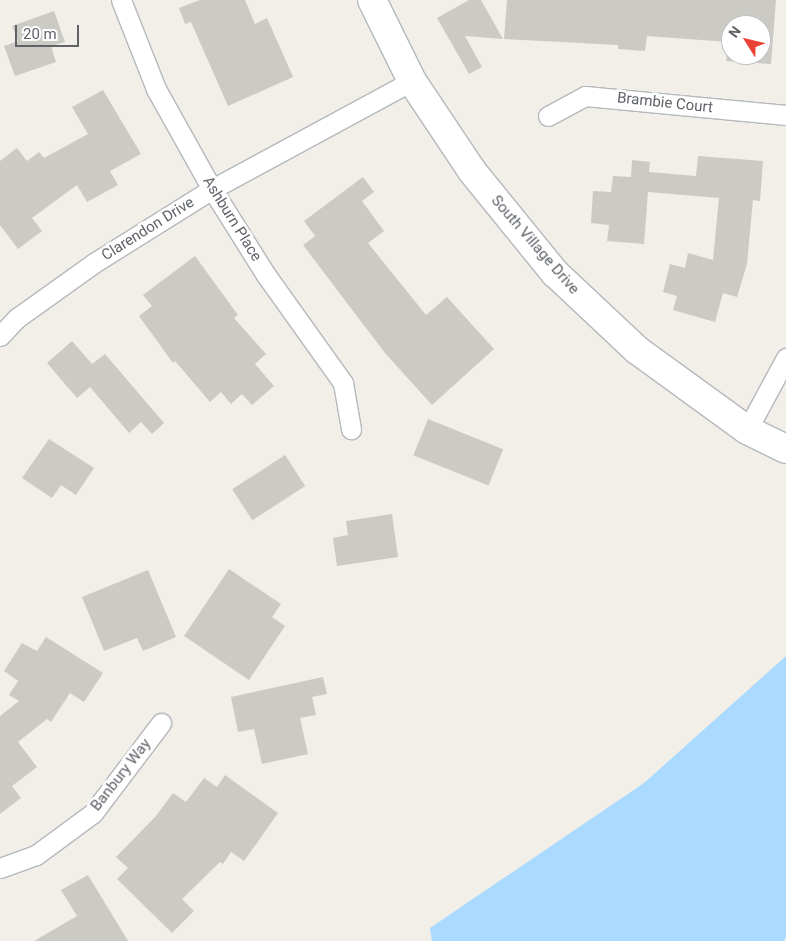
<!DOCTYPE html>
<html>
<head>
<meta charset="utf-8">
<style>
	body { margin:0 }
	#map { position:relative; width:786px; height:941px; overflow:hidden; background:#f1efe8; font-family:Roboto,sans-serif }
	div>[style] { position:absolute }
	.water>* { inset:0; background:#aadaff }
	.building>* { inset:0; background:#cccac5; transform-origin:0 0 }
	.roads { filter:drop-shadow(1px 0 #b5b8bc) drop-shadow(-1px 0 #b5b8bc) drop-shadow(0 1px #b5b8bc) drop-shadow(0 -1px #b5b8bc) }
	.street>* { height:19px; margin:-9.5px; padding:0 9.5px; transform-origin:9.5px; border-radius:9.5px; background:#fff }
	.secondary>* { height:28px; margin:-14px; padding:0 14px; transform-origin:14px; border-radius:14px; background:#fff }
	span { translate:-50% -50%; white-space:nowrap; text-align:center; line-height:1.15; -webkit-text-stroke:5px #fff; paint-order:stroke }
	.street-label { font-size:15px; color:#5f6368 }
	.north { position:absolute; left:721px; top:15px; width:50px; height:50px; box-sizing:border-box; background:#fff; border:1px solid #bfc1c3; border-radius:50%; rotate:306deg; font-size:14px; font-weight:700; line-height:20px; text-align:center; color:#5f6368 }
	.north::after { content:''; display:block; margin:auto; width:18px; height:22px; background:#ea4335; clip-path:polygon(50% 0,100% 100%,50% 72%,0 100%) }
	.scale { position:absolute; left:15px; top:25px; width:64px; height:22px; box-sizing:border-box; border:2px solid #5f6368; border-top:0; padding-left:6px; font-size:15px; line-height:18px; white-space:nowrap; color:#5f6368; -webkit-text-stroke:4px #fff; paint-order:stroke }
</style>
</head>
<body>
<div id="map">
	<div class="water">
		<div style="clip-path:polygon(786px 656px,786px 938px,783px 941px,432px 941px,430px 928px,644px 783px)"></div>
	</div>
	<div class="building">
		<div style="clip-path:polygon(200px 0,245px 0,255px 24px,267px 18px,293px 77px,228px 106px,191px 22px,185px 24px,179px 8px)"></div>
		<div style="clip-path:polygon(469px 0,481px 0,503px 39px,465px 36px,482px 67px,469px 74px,437px 18px)"></div>
		<div style="clip-path:polygon(evenodd,507px 0,776px 0,771px 64px,726px 61px,728px 42px,647px 36px,645px 51px,618px 49px,618px 45px,504px 39px,507px 0,731px 25px,761px 25px,761px 55px,731px 55px,731px 25px)"></div>
		<div style="clip-path:polygon(54px 11px,65px 42px,51px 46px,56px 62px,15px 76px,4px 46px,18px 41px,12px 26px)"></div>
		<div style="clip-path:polygon(103px 90px,141px 154px,110px 171px,118px 185px,87px 202px,77px 185px,32px 218px,42px 231px,18px 249px,0 225px,0 161px,17px 148px,27px 161px,39px 152px,44px 158px,88px 134px,72px 107px)"></div>
		<div style="clip-path:polygon(698px 156px,763px 161px,760px 201px,753px 200px,747px 264px,737px 297px,723px 293px,715px 322px,673px 310px,677px 296px,663px 292px,670px 264px,685px 268px,688px 253px,713px 260px,719px 198px,648px 192px,644px 244px,607px 241px,609px 225px,591px 223px,593px 191px,611px 192px,613px 176px,631px 177px,632px 160px,650px 162px,649px 172px,696px 176px)"></div>
		<div style="clip-path:polygon(363px 177px,374px 192px,362px 201px,384px 231px,368px 243px,426px 315px,447px 297px,494px 349px,432px 405px,385px 353px,303px 245px,315px 236px,304px 221px)"></div>
		<div style="clip-path:polygon(195px 256px,238px 315px,234px 318px,266px 354px,255px 364px,274px 386px,252px 405px,242px 394px,231px 404px,221px 392px,210px 402px,175px 361px,173px 363px,139px 316px,152px 306px,143px 295px)"></div>
		<div style="clip-path:polygon(72px 341px,92px 364px,105px 354px,164px 423px,152px 434px,141px 422px,129px 433px,90px 387px,77px 398px,47px 363px)"></div>
		<div style="left:428px;top:419px;width:81px;height:39px;rotate:22deg"></div>
		<div style="clip-path:polygon(49px 439px,94px 468px,76px 495px,61px 485px,52px 498px,22px 478px)"></div>
		<div style="left:285px;top:455px;width:37px;height:63px;rotate:57deg"></div>
		<div style="clip-path:polygon(392px 514px,398px 557px,337px 566px,333px 538px,348px 535px,346px 521px)"></div>
		<div style="clip-path:polygon(229px 569px,281px 604px,272px 617px,285px 626px,249px 680px,184px 636px)"></div>
		<div style="clip-path:polygon(148px 570px,176px 637px,143px 651px,137px 638px,104px 651px,82px 597px)"></div>
		<div style="clip-path:polygon(46px 637px,103px 673px,84px 702px,70px 693px,51px 722px,47px 719px,18px 742px,37px 767px,12px 786px,21px 798px,0 814px,0 716px,19px 701px,9px 695px,18px 681px,4px 671px,22px 643px,37px 651px)"></div>
		<div style="clip-path:polygon(323px 677px,327px 694px,312px 697px,316px 715px,300px 718px,308px 754px,262px 764px,254px 729px,238px 732px,231px 697px)"></div>
		<div style="clip-path:polygon(225px 775px,278px 813px,244px 861px,231px 852px,223px 864px,220px 862px,182px 899px,194px 911px,172px 933px,117px 879px,128px 868px,116px 857px,156px 816px,173px 793px,186px 802px,204px 778px,217px 787px)"></div>
		<div style="clip-path:polygon(88px 875px,128px 941px,34px 941px,77px 916px,61px 890px)"></div>
	</div>
	<div class="roads">
		<div class="street">
			<div style="left:121px;top:0;width:96px;rotate:68.5deg"></div>
			<div style="left:156px;top:89px;width:115px;rotate:60.8deg"></div>
			<div style="left:212px;top:189px;width:102px;rotate:57.9deg"></div>
			<div style="left:266px;top:275px;width:133px;rotate:54.5deg"></div>
			<div style="left:343px;top:383px;width:47px;rotate:80.1deg"></div>
			<div style="left:548px;top:116px;width:42px;rotate:-28.4deg"></div>
			<div style="left:585px;top:96px;width:202px;rotate:5.4deg"></div>
			<div style="left:0;top:336px;width:25px;rotate:-47deg"></div>
			<div style="left:17px;top:318px;width:95px;rotate:-35.5deg"></div>
			<div style="left:94px;top:263px;width:139px;rotate:-32.1deg"></div>
			<div style="left:212px;top:189px;width:227px;rotate:-28.4deg"></div>
			<div style="left:747px;top:430px;width:82px;rotate:-61.6deg"></div>
			<div style="left:0;top:868px;width:38px;rotate:-20deg"></div>
			<div style="left:36px;top:855px;width:71px;rotate:-36.4deg"></div>
			<div style="left:93px;top:813px;width:113px;rotate:-52.9deg"></div>
		</div>
		<div class="secondary">
			<div style="left:372px;top:0;width:90px;rotate:63.7deg"></div>
			<div style="left:412px;top:81px;width:108px;rotate:56.3deg"></div>
			<div style="left:472px;top:171px;width:132px;rotate:50.9deg"></div>
			<div style="left:555px;top:273px;width:112px;rotate:43.2deg"></div>
			<div style="left:637px;top:350px;width:136px;rotate:36deg"></div>
			<div style="left:747px;top:430px;width:43px;rotate:26deg"></div>
		</div>
	</div>
	<div class="street-label">
		<span style="left:665px;top:103px;rotate:6deg">Brambie Court</span>
		<span style="left:232px;top:219px;rotate:58deg">Ashburn Place</span>
		<span style="left:148px;top:229px;rotate:-32deg">Clarendon Drive</span>
		<span style="left:535px;top:245px;rotate:49deg">South Village Drive</span>
		<span style="left:121px;top:775px;rotate:-52deg">Banbury Way</span>
	</div>
	<div class="north">N</div>
	<div class="scale">20 m</div>
</div>
</body>
</html>
